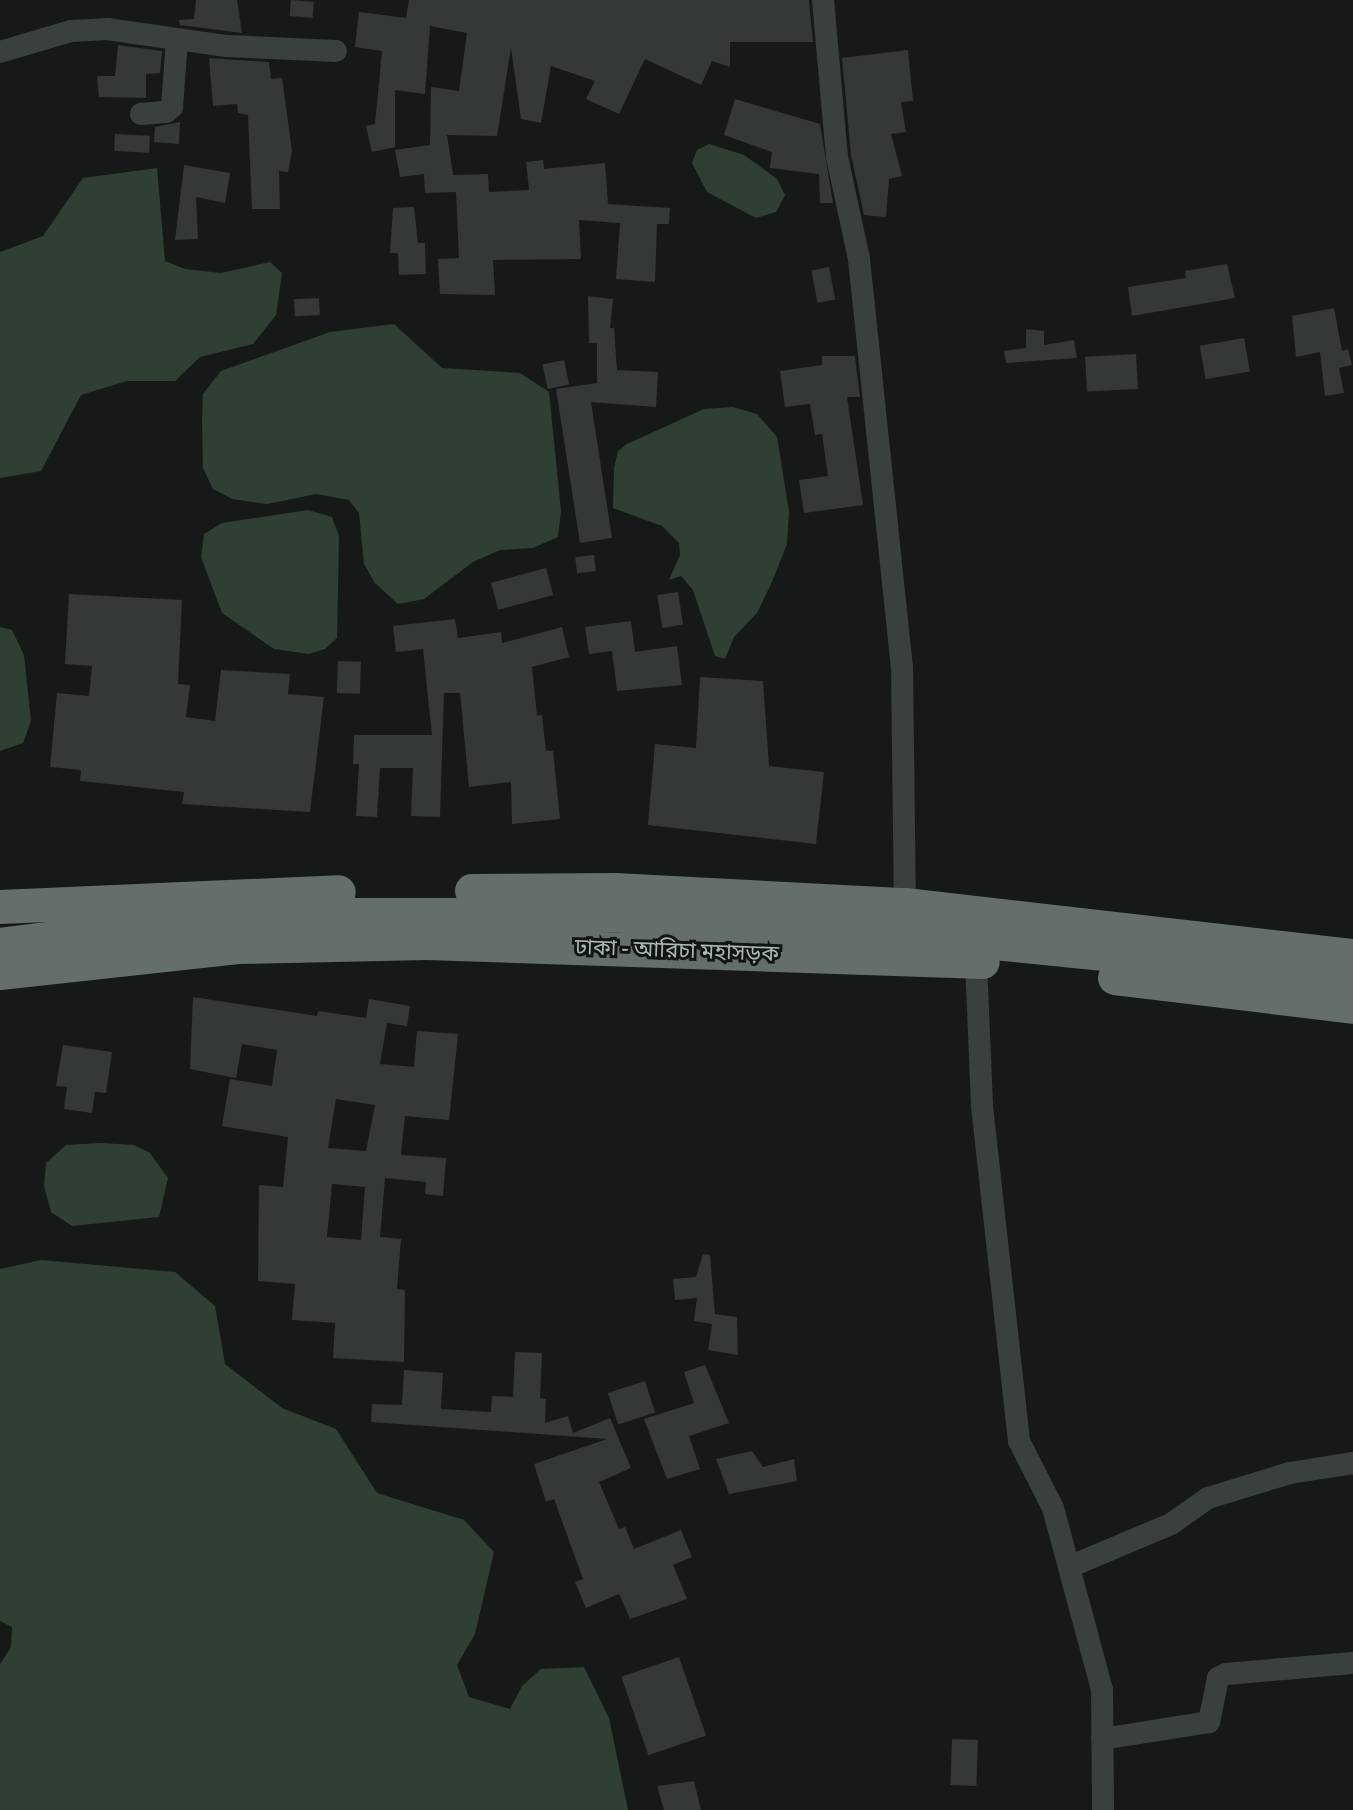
<!DOCTYPE html>
<html>
<head>
<meta charset="utf-8">
<style>
	body { margin:0 }
	#map { position:relative; width:1353px; height:1810px; overflow:hidden; background:#171919; font-family:Signika,"Noto Sans Bengali",sans-serif }
	div>[style] { position:absolute }
	.water>* { inset:0; background:#2f3f33 }
	.building>* { inset:0; background:#343837; transform-origin:0 0 }
	.minor>* { height:22px; margin:-11px; padding:0 11px; transform-origin:11px; border-radius:11px; background:#3a403e }
	.highway>* { height:34px; margin:-17px; padding:0 17px; transform-origin:17px; border-radius:17px; background:#646f6a }
	span { translate:-50% -50%; white-space:nowrap; text-align:center; line-height:1.15; -webkit-text-stroke:6px #121414; paint-order:stroke }
	.street-label { font-size:22px; color:#aab9b1 }
</style>
</head>
<body>
<div id="map">
	<div class="water">
		<div style="clip-path:polygon(709px 144px,744px 155px,777px 179px,785px 195px,776px 212px,756px 218px,707px 192px,692px 163px,697px 150px)"></div>
		<div style="clip-path:polygon(157px 168px,165px 261px,185px 269px,221px 273px,270px 262px,282px 273px,276px 315px,253px 344px,200px 357px,175px 381px,127px 381px,81px 395px,41px 471px,0 478px,0 252px,43px 236px,83px 178px)"></div>
		<div style="clip-path:polygon(394px 324px,442px 368px,520px 373px,549px 392px,561px 511px,558px 537px,533px 548px,500px 550px,473px 562px,424px 599px,398px 604px,375px 583px,364px 564px,359px 513px,349px 500px,316px 494px,267px 504px,232px 499px,213px 489px,203px 468px,202px 419px,203px 394px,221px 371px,330px 332px)"></div>
		<div style="clip-path:polygon(733px 407px,757px 414px,777px 437px,789px 511px,787px 544px,772px 582px,757px 613px,734px 637px,725px 659px,715px 656px,693px 590px,681px 576px,669px 580px,680px 555px,679px 543px,662px 526px,613px 508px,614px 468px,618px 451px,627px 444px,704px 409px)"></div>
		<div style="clip-path:polygon(308px 510px,332px 517px,339px 536px,337px 638px,325px 649px,309px 654px,274px 649px,222px 613px,201px 557px,204px 534px,222px 523px)"></div>
		<div style="clip-path:polygon(0 627px,12px 630px,24px 655px,31px 721px,23px 743px,0 751px)"></div>
		<div style="clip-path:polygon(101px 1143px,134px 1145px,150px 1153px,168px 1178px,159px 1217px,72px 1226px,51px 1212px,44px 1186px,46px 1163px,66px 1145px)"></div>
		<div style="clip-path:polygon(41px 1260px,175px 1272px,215px 1306px,225px 1364px,282px 1408px,336px 1429px,377px 1493px,464px 1520px,494px 1552px,475px 1634px,457px 1665px,469px 1697px,510px 1709px,522px 1686px,541px 1669px,584px 1667px,609px 1718px,628px 1810px,0 1810px,0 1664px,11px 1647px,12px 1627px,0 1621px,0 1269px)"></div>
	</div>
	<div class="building">
		<div style="clip-path:polygon(196px 0,237px 0,242px 33px,180px 25px,179px 20px,194px 19px)"></div>
		<div style="left:291px;top:0;width:23px;height:16px;rotate:5deg"></div>
		<div style="clip-path:polygon(409px 0,809px 0,813px 42px,730px 42px,730px 67px,712px 61px,701px 85px,645px 59px,619px 114px,586px 99px,595px 81px,551px 66px,541px 123px,521px 119px,511px 48px,497px 136px,447px 135px,453px 175px,488px 174px,489px 192px,529px 190px,526px 162px,543px 160px,544px 169px,605px 163px,608px 204px,670px 208px,669px 224px,657px 224px,655px 282px,616px 279px,620px 223px,579px 220px,581px 259px,493px 260px,495px 295px,440px 294px,438px 259px,459px 258px,456px 192px,425px 193px,424px 174px,400px 177px,395px 150px,430px 145px,431px 87px,459px 91px,467px 33px,430px 26px,425px 94px,395px 90px,395px 147px,372px 152px,366px 126px,375px 124px,382px 51px,355px 47px,359px 12px,406px 18px)"></div>
		<div style="clip-path:polygon(118px 45px,162px 51px,160px 73px,146px 74px,146px 98px,99px 97px,97px 76px,115px 76px)"></div>
		<div style="clip-path:polygon(908px 50px,913px 101px,901px 102px,906px 132px,891px 134px,902px 176px,889px 179px,886px 217px,864px 215px,851px 155px,842px 58px)"></div>
		<div style="clip-path:polygon(209px 58px,269px 62px,271px 79px,282px 78px,292px 151px,288px 172px,279px 171px,280px 209px,252px 209px,248px 115px,238px 113px,237px 104px,213px 106px)"></div>
		<div style="clip-path:polygon(735px 99px,820px 124px,833px 203px,820px 203px,819px 174px,770px 168px,772px 152px,724px 135px)"></div>
		<div style="clip-path:polygon(180px 122px,179px 144px,154px 142px,155px 127px)"></div>
		<div style="left:115px;top:134px;width:35px;height:17px;rotate:3deg"></div>
		<div style="clip-path:polygon(184px 165px,230px 173px,225px 203px,196px 197px,198px 239px,175px 240px)"></div>
		<div style="clip-path:polygon(414px 207px,418px 243px,425px 243px,426px 274px,399px 275px,398px 253px,390px 253px,393px 208px)"></div>
		<div style="clip-path:polygon(1227px 264px,1235px 298px,1132px 316px,1128px 287px,1186px 278px,1185px 271px)"></div>
		<div style="left:829px;top:267px;width:33px;height:18px;rotate:79deg"></div>
		<div style="clip-path:polygon(588px 296px,613px 299px,610px 328px,614px 328px,617px 370px,658px 372px,656px 407px,591px 402px,612px 538px,580px 543px,556px 389px,597px 383px,597px 343px,589px 343px)"></div>
		<div style="left:319px;top:298px;width:17px;height:25px;rotate:87deg"></div>
		<div style="clip-path:polygon(1334px 308px,1342px 351px,1348px 349px,1352px 365px,1339px 368px,1344px 393px,1325px 396px,1320px 352px,1296px 357px,1292px 316px)"></div>
		<div style="clip-path:polygon(1026px 329px,1044px 331px,1044px 345px,1074px 340px,1077px 358px,1006px 363px,1004px 351px,1026px 348px)"></div>
		<div style="left:1244px;top:338px;width:34px;height:45px;rotate:80deg"></div>
		<div style="left:1136px;top:354px;width:35px;height:51px;rotate:87deg"></div>
		<div style="clip-path:polygon(822px 356px,855px 356px,860px 397px,847px 397px,863px 505px,804px 513px,799px 480px,828px 476px,822px 434px,815px 435px,810px 404px,785px 407px,780px 371px,822px 365px)"></div>
		<div style="left:564px;top:360px;width:25px;height:22px;rotate:78deg"></div>
		<div style="left:594px;top:555px;width:16px;height:19px;rotate:83deg"></div>
		<div style="left:546px;top:568px;width:28px;height:57px;rotate:75deg"></div>
		<div style="left:678px;top:592px;width:33px;height:21px;rotate:81deg"></div>
		<div style="clip-path:polygon(69px 594px,182px 600px,178px 684px,190px 685px,186px 717px,215px 721px,221px 670px,290px 674px,288px 694px,324px 697px,310px 812px,182px 804px,184px 792px,80px 781px,81px 770px,50px 767px,57px 693px,89px 696px,92px 666px,65px 664px)"></div>
		<div style="clip-path:polygon(455px 619px,458px 638px,501px 632px,502px 643px,562px 627px,569px 657px,532px 667px,537px 716px,542px 715px,546px 751px,553px 751px,560px 819px,512px 824px,511px 782px,469px 787px,460px 693px,444px 693px,440px 817px,411px 816px,413px 768px,380px 768px,377px 817px,356px 816px,359px 764px,353px 764px,354px 735px,432px 735px,423px 649px,396px 652px,393px 626px)"></div>
		<div style="clip-path:polygon(631px 621px,635px 652px,677px 646px,682px 685px,617px 691px,612px 651px,589px 654px,585px 627px)"></div>
		<div style="left:338px;top:661px;width:23px;height:32px;rotate:2deg"></div>
		<div style="clip-path:polygon(700px 677px,763px 681px,769px 766px,824px 772px,816px 844px,648px 825px,655px 744px,696px 748px)"></div>
		<div style="clip-path:polygon(evenodd,193px 997px,317px 1016px,318px 1011px,366px 1018px,369px 999px,410px 1006px,407px 1026px,387px 1023px,380px 1064px,414px 1067px,417px 1031px,458px 1034px,449px 1120px,405px 1116px,401px 1155px,446px 1158px,443px 1196px,425px 1194px,426px 1182px,385px 1178px,380px 1237px,401px 1239px,397px 1289px,405px 1290px,404px 1362px,333px 1358px,335px 1323px,292px 1320px,295px 1284px,258px 1281px,259px 1185px,283px 1187px,288px 1137px,222px 1126px,230px 1079px,272px 1086px,277px 1050px,242px 1044px,236px 1078px,190px 1069px,193px 997px,336px 1099px,375px 1105px,366px 1151px,328px 1148px,336px 1099px,193px 997px,332px 1184px,365px 1187px,361px 1240px,327px 1237px,332px 1184px)"></div>
		<div style="clip-path:polygon(63px 1045px,112px 1052px,106px 1093px,95px 1092px,92px 1113px,64px 1109px,67px 1087px,56px 1086px)"></div>
		<div style="clip-path:polygon(703px 1254px,710px 1255px,715px 1314px,737px 1317px,738px 1355px,708px 1350px,712px 1324px,694px 1321px,697px 1298px,675px 1300px,673px 1279px,696px 1277px)"></div>
		<div style="clip-path:polygon(515px 1352px,542px 1353px,540px 1398px,546px 1399px,545px 1423px,568px 1416px,573px 1433px,610px 1418px,631px 1468px,599px 1482px,619px 1529px,625px 1527px,634px 1549px,681px 1530px,692px 1557px,673px 1565px,687px 1599px,630px 1619px,619px 1594px,586px 1608px,575px 1582px,583px 1579px,554px 1499px,546px 1502px,534px 1464px,607px 1439px,371px 1422px,372px 1404px,402px 1405px,404px 1370px,443px 1373px,441px 1409px,491px 1412px,492px 1396px,513px 1397px)"></div>
		<div style="clip-path:polygon(705px 1365px,729px 1423px,689px 1436px,700px 1469px,667px 1479px,644px 1419px,694px 1403px,684px 1372px)"></div>
		<div style="left:645px;top:1381px;width:33px;height:39px;rotate:72deg"></div>
		<div style="clip-path:polygon(752px 1451px,763px 1467px,794px 1459px,797px 1481px,729px 1494px,716px 1459px)"></div>
		<div style="left:679px;top:1657px;width:83px;height:61px;rotate:71deg"></div>
		<div style="left:952px;top:1739px;width:26px;height:46px;rotate:2deg"></div>
		<div style="clip-path:polygon(694px 1781px,701px 1810px,664px 1810px,657px 1786px)"></div>
	</div>
	<div class="minor">
		<div style="left:823px;top:0;width:158px;rotate:84.9deg"></div>
		<div style="left:837px;top:157px;width:104px;rotate:77.8deg"></div>
		<div style="left:859px;top:259px;width:409px;rotate:84deg"></div>
		<div style="left:902px;top:666px;width:239px;rotate:89.3deg"></div>
		<div style="left:0;top:52px;width:74px;rotate:-16.5deg"></div>
		<div style="left:71px;top:31px;width:36px;rotate:-3deg"></div>
		<div style="left:107px;top:29px;width:121px;rotate:8.1deg"></div>
		<div style="left:227px;top:46px;width:109px;rotate:2.6deg"></div>
		<div style="left:141px;top:114px;width:25px;rotate:-5deg"></div>
		<div style="left:166px;top:112px;width:8px;rotate:-40deg"></div>
		<div style="left:172px;top:107px;width:68px;rotate:-85.8deg"></div>
		<div style="left:976px;top:962px;width:144px;rotate:87.6deg"></div>
		<div style="left:982px;top:1106px;width:337px;rotate:83.7deg"></div>
		<div style="left:1019px;top:1441px;width:75px;rotate:63.1deg"></div>
		<div style="left:1053px;top:1508px;width:188px;rotate:74.9deg"></div>
		<div style="left:1102px;top:1689px;width:121px;rotate:89.5deg"></div>
		<div style="left:1069px;top:1567px;width:111px;rotate:-22.9deg"></div>
		<div style="left:1171px;top:1524px;width:45px;rotate:-35.1deg"></div>
		<div style="left:1208px;top:1498px;width:86px;rotate:-17deg"></div>
		<div style="left:1290px;top:1473px;width:64px;rotate:-9deg"></div>
		<div style="left:1102px;top:1739px;width:108px;rotate:-9deg"></div>
		<div style="left:1209px;top:1722px;width:45px;rotate:-78.4deg"></div>
		<div style="left:1218px;top:1678px;width:9px;rotate:-27deg"></div>
		<div style="left:1226px;top:1674px;width:127px;rotate:-5deg"></div>
	</div>
	<div class="highway">
		<div style="left:472px;top:891px;width:143px;rotate:-0.4deg"></div>
		<div style="left:615px;top:890px;width:290px;rotate:3deg"></div>
		<div style="left:905px;top:905px;width:451px;rotate:6.5deg"></div>
		<div style="left:0;top:907px;width:339px;rotate:-2.5deg"></div>
		<div style="left:0;top:945px;width:174px;rotate:-7.2deg"></div>
		<div style="left:173px;top:923px;width:140px;rotate:-3.3deg"></div>
		<div style="left:313px;top:915px;width:294px"></div>
		<div style="left:607px;top:915px;width:260px;rotate:3.3deg"></div>
		<div style="left:867px;top:930px;width:488px;rotate:5.8deg"></div>
		<div style="left:0;top:973px;width:239px;rotate:-6.2deg"></div>
		<div style="left:238px;top:947px;width:189px;rotate:-1.2deg"></div>
		<div style="left:427px;top:943px;width:556px;rotate:1.96deg"></div>
		<div style="left:1115px;top:978px;width:240px;rotate:6.9deg"></div>
	</div>
	<div class="street-label">
		<span style="left:677px;top:950px;rotate:2deg">ঢাকা - আরিচা মহাসড়ক</span>
	</div>
</div>
</body>
</html>
